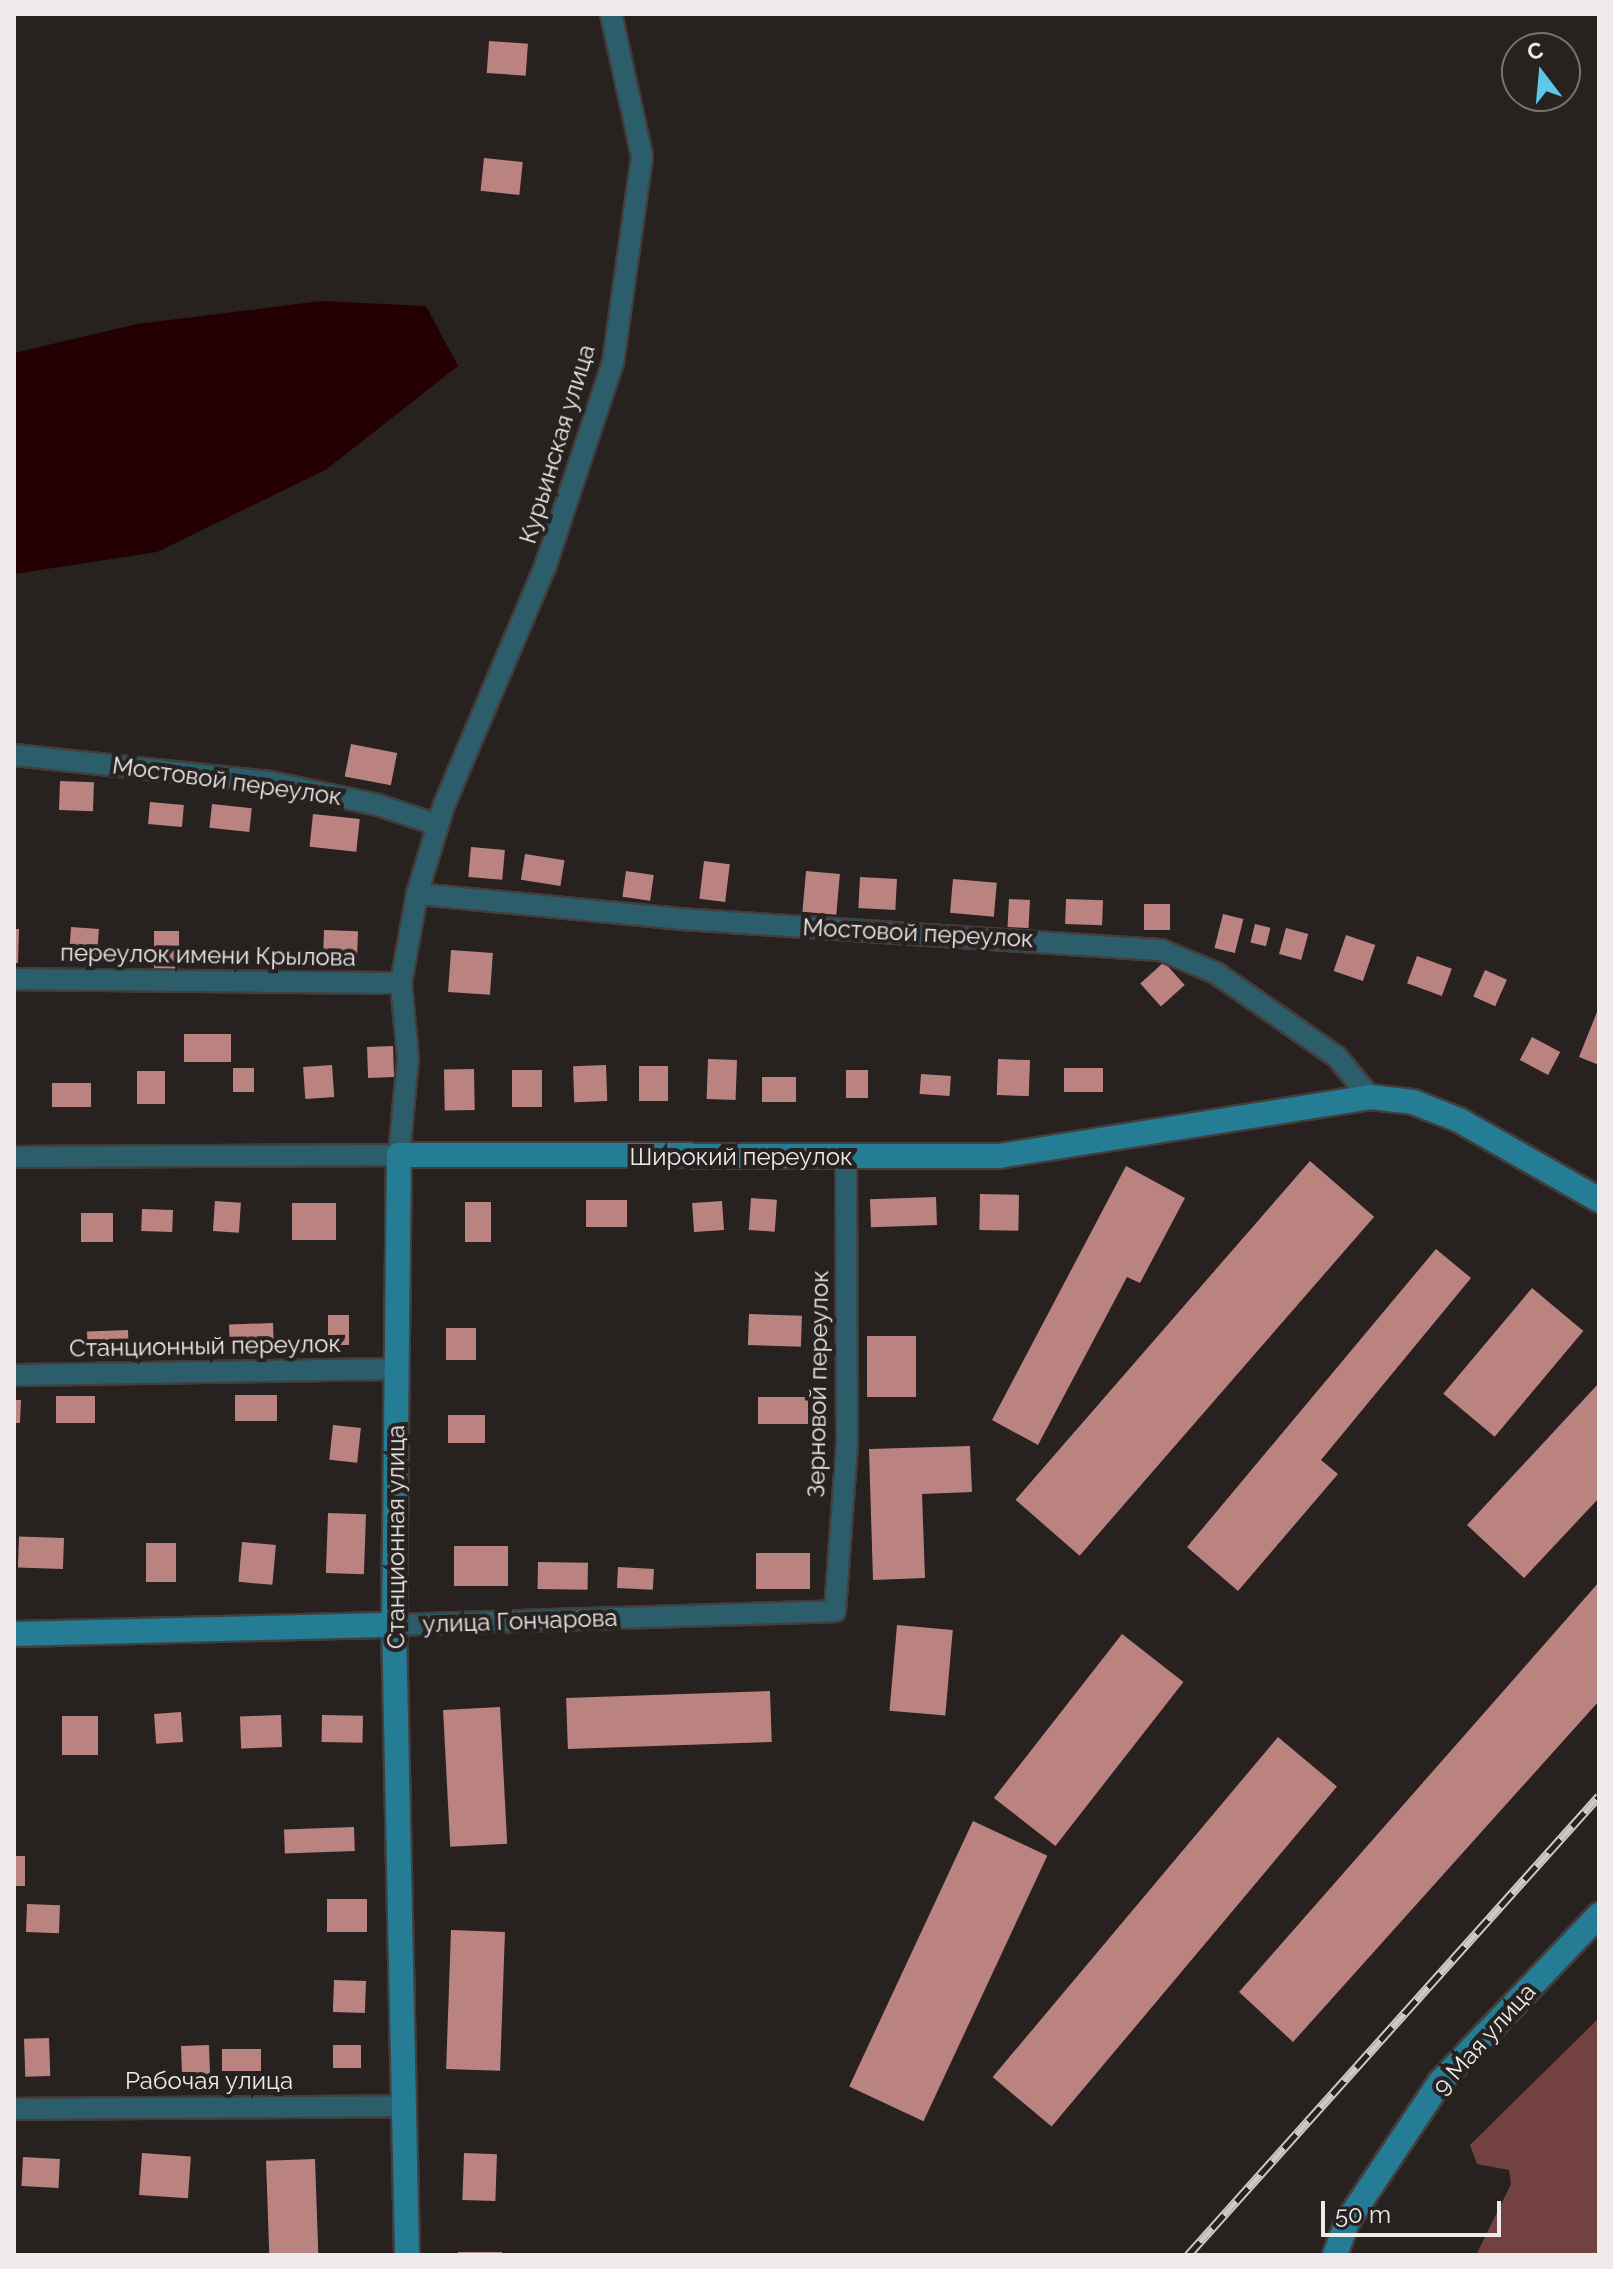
<!DOCTYPE html>
<html>
<head>
<meta charset="utf-8">
<style>
	body { margin:0 }
	#map { position:relative; width:1613px; height:2269px; overflow:hidden; background:#272120; font-family:Raleway,sans-serif }
	div>[style] { position:absolute }
	.forest>* { inset:0; background:#734240 }
	.water>* { inset:0; background:#240002 }
	.building>* { inset:0; background:#bb8380; transform-origin:0 0 }
	.roads { filter:drop-shadow(2px 0 #433d3c) drop-shadow(-2px 0 #433d3c) drop-shadow(0 2px #433d3c) drop-shadow(0 -2px #433d3c) }
	.street>* { height:20px; margin:-10px; padding:0 10px; transform-origin:10px; border-radius:10px; background:#2b5d6b }
	.secondary>* { height:24px; margin:-12px; padding:0 12px; transform-origin:12px; border-radius:12px; background:#247d94 }
	.rail>* { height:9px; margin-top:-4.5px; transform-origin:0; background:repeating-linear-gradient(90deg,#272120 0 18px,#cec9c9 0 36px); box-sizing:border-box; border-block:2px solid #cec9c9 }
	span { translate:-50% -50%; white-space:nowrap; text-align:center; line-height:1.15; -webkit-text-stroke:8px #272120; paint-order:stroke }
	.street-label { font-size:24px; color:#efebeb }
	.frame { position:absolute; inset:0; border:16px solid #efebeb; pointer-events:none }
	.north { position:absolute; left:1501px; top:32px; width:80px; height:80px; box-sizing:border-box; background:#272120; border:2px solid #777271; border-radius:50%; rotate:344deg; font-size:22px; font-weight:700; line-height:32px; text-align:center; color:#efebeb }
	.north::after { content:''; display:block; margin:auto; width:28px; height:36px; background:#5bc8e6; clip-path:polygon(50% 0,100% 100%,50% 72%,0 100%) }
	.scale { position:absolute; left:1321px; top:2201px; width:180px; height:36px; box-sizing:border-box; border:4px solid #efebeb; border-top:0; padding-left:10px; font-size:24px; line-height:28px; white-space:nowrap; color:#efebeb; -webkit-text-stroke:6px #272120; paint-order:stroke }
</style>
</head>
<body>
<div id="map">
	<div class="forest">
		<div style="clip-path:polygon(1599px 2018px,1599px 2255px,1476px 2255px,1511px 2184px,1509px 2170px,1477px 2164px,1470px 2145px)"></div>
	</div>
	<div class="water">
		<div style="clip-path:polygon(321px 301px,426px 306px,458px 366px,327px 469px,157px 552px,14px 574px,14px 353px,137px 324px)"></div>
	</div>
	<div class="building">
		<div style="left:489px;top:41px;width:39px;height:32px;rotate:4deg"></div>
		<div style="left:484px;top:158px;width:39px;height:33px;rotate:6deg"></div>
		<div style="left:351px;top:744px;width:47px;height:33px;rotate:11deg"></div>
		<div style="left:60px;top:781px;width:34px;height:29px;rotate:2deg"></div>
		<div style="left:150px;top:802px;width:34px;height:22px;rotate:5deg"></div>
		<div style="left:212px;top:804px;width:40px;height:24px;rotate:6deg"></div>
		<div style="left:313px;top:814px;width:47px;height:33px;rotate:6deg"></div>
		<div style="left:471px;top:847px;width:34px;height:30px;rotate:5deg"></div>
		<div style="left:525px;top:854px;width:40px;height:26px;rotate:9deg"></div>
		<div style="left:704px;top:861px;width:26px;height:38px;rotate:7deg"></div>
		<div style="left:626px;top:871px;width:28px;height:26px;rotate:8deg"></div>
		<div style="left:806px;top:871px;width:34px;height:41px;rotate:5deg"></div>
		<div style="left:860px;top:877px;width:37px;height:31px;rotate:3deg"></div>
		<div style="left:953px;top:879px;width:44px;height:34px;rotate:5deg"></div>
		<div style="left:1009px;top:899px;width:21px;height:28px;rotate:3deg"></div>
		<div style="left:1066px;top:899px;width:37px;height:25px;rotate:2deg"></div>
		<div style="left:1144px;top:904px;width:26px;height:26px"></div>
		<div style="left:1223px;top:914px;width:21px;height:35px;rotate:14deg"></div>
		<div style="left:1255px;top:924px;width:16px;height:19px;rotate:14deg"></div>
		<div style="left:71px;top:927px;width:28px;height:36px;rotate:4deg"></div>
		<div style="left:1286px;top:928px;width:23px;height:27px;rotate:15deg"></div>
		<div style="clip-path:polygon(14px 929px,19px 929px,18px 963px,14px 963px)"></div>
		<div style="left:324px;top:930px;width:34px;height:33px;rotate:2deg"></div>
		<div style="left:154px;top:931px;width:25px;height:38px"></div>
		<div style="left:1346px;top:935px;width:31px;height:38px;rotate:19deg"></div>
		<div style="left:451px;top:950px;width:42px;height:42px;rotate:4deg"></div>
		<div style="left:1417px;top:956px;width:37px;height:29px;rotate:20deg"></div>
		<div style="left:1164px;top:962px;width:31px;height:32px;rotate:48deg"></div>
		<div style="left:1485px;top:970px;width:24px;height:29px;rotate:24deg"></div>
		<div style="clip-path:polygon(1599px 1007px,1599px 1065px,1579px 1057px)"></div>
		<div style="left:231px;top:1034px;width:28px;height:47px;rotate:90deg"></div>
		<div style="left:1532px;top:1037px;width:32px;height:26px;rotate:28deg"></div>
		<div style="left:393px;top:1046px;width:31px;height:26px;rotate:88deg"></div>
		<div style="left:708px;top:1059px;width:29px;height:40px;rotate:2deg"></div>
		<div style="left:998px;top:1059px;width:32px;height:36px;rotate:2deg"></div>
		<div style="left:332px;top:1065px;width:32px;height:29px;rotate:86deg"></div>
		<div style="left:606px;top:1065px;width:36px;height:33px;rotate:88deg"></div>
		<div style="left:639px;top:1066px;width:29px;height:35px"></div>
		<div style="left:233px;top:1068px;width:21px;height:24px"></div>
		<div style="left:1064px;top:1068px;width:39px;height:24px"></div>
		<div style="left:474px;top:1069px;width:41px;height:30px;rotate:89deg"></div>
		<div style="left:542px;top:1070px;width:37px;height:30px;rotate:90deg"></div>
		<div style="left:846px;top:1070px;width:22px;height:28px"></div>
		<div style="left:137px;top:1071px;width:28px;height:33px"></div>
		<div style="left:921px;top:1074px;width:30px;height:20px;rotate:4deg"></div>
		<div style="left:796px;top:1077px;width:25px;height:34px;rotate:90deg"></div>
		<div style="left:52px;top:1083px;width:39px;height:24px"></div>
		<div style="left:1310px;top:1161px;width:85px;height:449px;rotate:41deg"></div>
		<div style="clip-path:polygon(1126px 1166px,1185px 1198px,1140px 1283px,1127px 1277px,1038px 1445px,992px 1420px)"></div>
		<div style="left:980px;top:1194px;width:39px;height:36px;rotate:1deg"></div>
		<div style="left:936px;top:1197px;width:28px;height:66px;rotate:88deg"></div>
		<div style="left:751px;top:1198px;width:26px;height:32px;rotate:4deg"></div>
		<div style="left:586px;top:1200px;width:41px;height:27px"></div>
		<div style="left:215px;top:1201px;width:26px;height:30px;rotate:4deg"></div>
		<div style="left:722px;top:1201px;width:29px;height:30px;rotate:86deg"></div>
		<div style="left:465px;top:1202px;width:26px;height:40px"></div>
		<div style="left:292px;top:1203px;width:44px;height:37px"></div>
		<div style="left:142px;top:1209px;width:31px;height:22px;rotate:2deg"></div>
		<div style="left:81px;top:1213px;width:32px;height:29px"></div>
		<div style="clip-path:polygon(1436px 1249px,1471px 1278px,1321px 1460px,1338px 1474px,1238px 1591px,1187px 1547px)"></div>
		<div style="left:1532px;top:1288px;width:67px;height:138px;rotate:40deg"></div>
		<div style="left:749px;top:1314px;width:53px;height:31px;rotate:2deg"></div>
		<div style="left:328px;top:1315px;width:21px;height:30px"></div>
		<div style="left:273px;top:1323px;width:29px;height:44px;rotate:88deg"></div>
		<div style="left:446px;top:1328px;width:30px;height:32px"></div>
		<div style="left:128px;top:1330px;width:27px;height:41px;rotate:88deg"></div>
		<div style="left:867px;top:1336px;width:49px;height:61px"></div>
		<div style="clip-path:polygon(1599px 1383px,1599px 1498px,1524px 1578px,1467px 1525px)"></div>
		<div style="left:235px;top:1395px;width:42px;height:26px"></div>
		<div style="left:95px;top:1396px;width:27px;height:39px;rotate:90deg"></div>
		<div style="left:758px;top:1397px;width:50px;height:27px"></div>
		<div style="clip-path:polygon(14px 1400px,21px 1400px,20px 1423px,14px 1423px)"></div>
		<div style="left:448px;top:1415px;width:37px;height:28px"></div>
		<div style="left:333px;top:1425px;width:28px;height:35px;rotate:6deg"></div>
		<div style="clip-path:polygon(970px 1446px,972px 1492px,922px 1494px,925px 1578px,873px 1580px,869px 1449px)"></div>
		<div style="left:328px;top:1513px;width:38px;height:60px;rotate:2deg"></div>
		<div style="left:64px;top:1538px;width:31px;height:45px;rotate:92deg"></div>
		<div style="left:242px;top:1542px;width:34px;height:40px;rotate:5deg"></div>
		<div style="left:146px;top:1543px;width:30px;height:39px"></div>
		<div style="left:454px;top:1546px;width:54px;height:40px"></div>
		<div style="left:756px;top:1553px;width:54px;height:36px"></div>
		<div style="left:538px;top:1562px;width:50px;height:27px;rotate:1deg"></div>
		<div style="left:618px;top:1567px;width:36px;height:21px;rotate:3deg"></div>
		<div style="clip-path:polygon(1599px 1582px,1599px 1701px,1293px 2042px,1239px 1992px)"></div>
		<div style="left:897px;top:1625px;width:56px;height:86px;rotate:5deg"></div>
		<div style="left:1122px;top:1634px;width:78px;height:208px;rotate:38deg"></div>
		<div style="left:770px;top:1691px;width:51px;height:204px;rotate:88deg"></div>
		<div style="left:500px;top:1707px;width:137px;height:57px;rotate:87deg"></div>
		<div style="left:181px;top:1712px;width:30px;height:27px;rotate:86deg"></div>
		<div style="left:281px;top:1715px;width:32px;height:41px;rotate:88deg"></div>
		<div style="left:322px;top:1715px;width:41px;height:27px;rotate:1deg"></div>
		<div style="left:98px;top:1716px;width:39px;height:36px;rotate:90deg"></div>
		<div style="left:1278px;top:1737px;width:77px;height:444px;rotate:40deg"></div>
		<div style="left:973px;top:1821px;width:82px;height:293px;rotate:25deg"></div>
		<div style="left:354px;top:1827px;width:24px;height:70px;rotate:88deg"></div>
		<div style="left:14px;top:1856px;width:11px;height:30px"></div>
		<div style="left:327px;top:1899px;width:40px;height:33px"></div>
		<div style="left:27px;top:1904px;width:33px;height:28px;rotate:2deg"></div>
		<div style="left:451px;top:1930px;width:54px;height:139px;rotate:2deg"></div>
		<div style="left:334px;top:1980px;width:32px;height:32px;rotate:2deg"></div>
		<div style="left:49px;top:2038px;width:38px;height:25px;rotate:88deg"></div>
		<div style="left:209px;top:2045px;width:29px;height:28px;rotate:88deg"></div>
		<div style="left:361px;top:2045px;width:23px;height:28px;rotate:90deg"></div>
		<div style="left:222px;top:2049px;width:39px;height:22px"></div>
		<div style="left:142px;top:2153px;width:49px;height:42px;rotate:4deg"></div>
		<div style="left:464px;top:2153px;width:33px;height:47px;rotate:2deg"></div>
		<div style="left:23px;top:2157px;width:37px;height:29px;rotate:3deg"></div>
		<div style="left:315px;top:2159px;width:96px;height:49px;rotate:88deg"></div>
		<div style="left:458px;top:2252px;width:44px;height:3px"></div>
	</div>
	<div class="roads">
		<div class="street">
			<div style="left:14px;top:755px;width:257px;rotate:6deg"></div>
			<div style="left:270px;top:782px;width:110px;rotate:12deg"></div>
			<div style="left:378px;top:805px;width:63px;rotate:18.4deg"></div>
			<div style="left:417px;top:894px;width:265px;rotate:5.4deg"></div>
			<div style="left:681px;top:919px;width:481px;rotate:3.7deg"></div>
			<div style="left:1161px;top:950px;width:60px;rotate:22.7deg"></div>
			<div style="left:1216px;top:973px;width:147px;rotate:34.8deg"></div>
			<div style="left:1337px;top:1057px;width:52px;rotate:50.5deg"></div>
			<div style="left:14px;top:979px;width:387px;rotate:0.6deg"></div>
			<div style="left:14px;top:1157px;width:385px;rotate:-0.3deg"></div>
			<div style="left:399px;top:1155px;width:97px;rotate:-84.7deg"></div>
			<div style="left:408px;top:1058px;width:75px;rotate:-95.3deg"></div>
			<div style="left:401px;top:983px;width:90px;rotate:-79.8deg"></div>
			<div style="left:417px;top:894px;width:93px;rotate:-73.1deg"></div>
			<div style="left:444px;top:805px;width:259px;rotate:-67deg"></div>
			<div style="left:545px;top:567px;width:215px;rotate:-71.6deg"></div>
			<div style="left:613px;top:363px;width:209px;rotate:-82deg"></div>
			<div style="left:642px;top:156px;width:145px;rotate:-102.3deg"></div>
			<div style="left:14px;top:1375px;width:383px;rotate:-0.9deg"></div>
			<div style="left:394px;top:1625px;width:441px;rotate:-1.8deg"></div>
			<div style="left:835px;top:1611px;width:168px;rotate:-85.9deg"></div>
			<div style="left:847px;top:1443px;width:285px;rotate:-90.2deg"></div>
			<div style="left:14px;top:2109px;width:389px;rotate:-0.4deg"></div>
		</div>
		<div class="secondary">
			<div style="left:14px;top:1634px;width:380px;rotate:-1.4deg"></div>
			<div style="left:407px;top:2255px;width:630px;rotate:-91.18deg"></div>
			<div style="left:394px;top:1625px;width:470px;rotate:-89.4deg"></div>
			<div style="left:399px;top:1155px;width:600px;rotate:0.1deg"></div>
			<div style="left:999px;top:1156px;width:376px;rotate:-9deg"></div>
			<div style="left:1370px;top:1097px;width:43px;rotate:6.6deg"></div>
			<div style="left:1413px;top:1102px;width:49px;rotate:21.4deg"></div>
			<div style="left:1459px;top:1120px;width:161px;rotate:29.7deg"></div>
			<div style="left:1335px;top:2255px;width:35px;rotate:-70deg"></div>
			<div style="left:1347px;top:2222px;width:168px;rotate:-56.4deg"></div>
			<div style="left:1440px;top:2082px;width:231px;rotate:-46.4deg"></div>
		</div>
	</div>
	<div class="rail">
		<div style="left:1188px;top:2255px;width:616px;rotate:-48.16deg"></div>
	</div>
	<div class="street-label">
		<span style="left:557px;top:444px;rotate:-73deg">Курьинская улица</span>
		<span style="left:227px;top:781px;rotate:8deg">Мостовой переулок</span>
		<span style="left:918px;top:933px;rotate:3deg">Мостовой переулок</span>
		<span style="left:208px;top:955px;rotate:1deg">переулок имени Крылова</span>
		<span style="left:741px;top:1157px">Широкий переулок</span>
		<span style="left:205px;top:1346px;rotate:-1deg">Станционный переулок</span>
		<span style="left:818px;top:1384px;rotate:-89deg">Зерновой переулок</span>
		<span style="left:396px;top:1537px;rotate:-90deg">Станционная улица</span>
		<span style="left:520px;top:1621px;rotate:-2deg">улица Гончарова</span>
		<span style="left:1484px;top:2039px;rotate:-48deg">9 Мая улица</span>
		<span style="left:209px;top:2081px">Рабочая улица</span>
	</div>
	<div class="frame"></div>
	<div class="north">С</div>
	<div class="scale">50 m</div>
</div>
</body>
</html>
